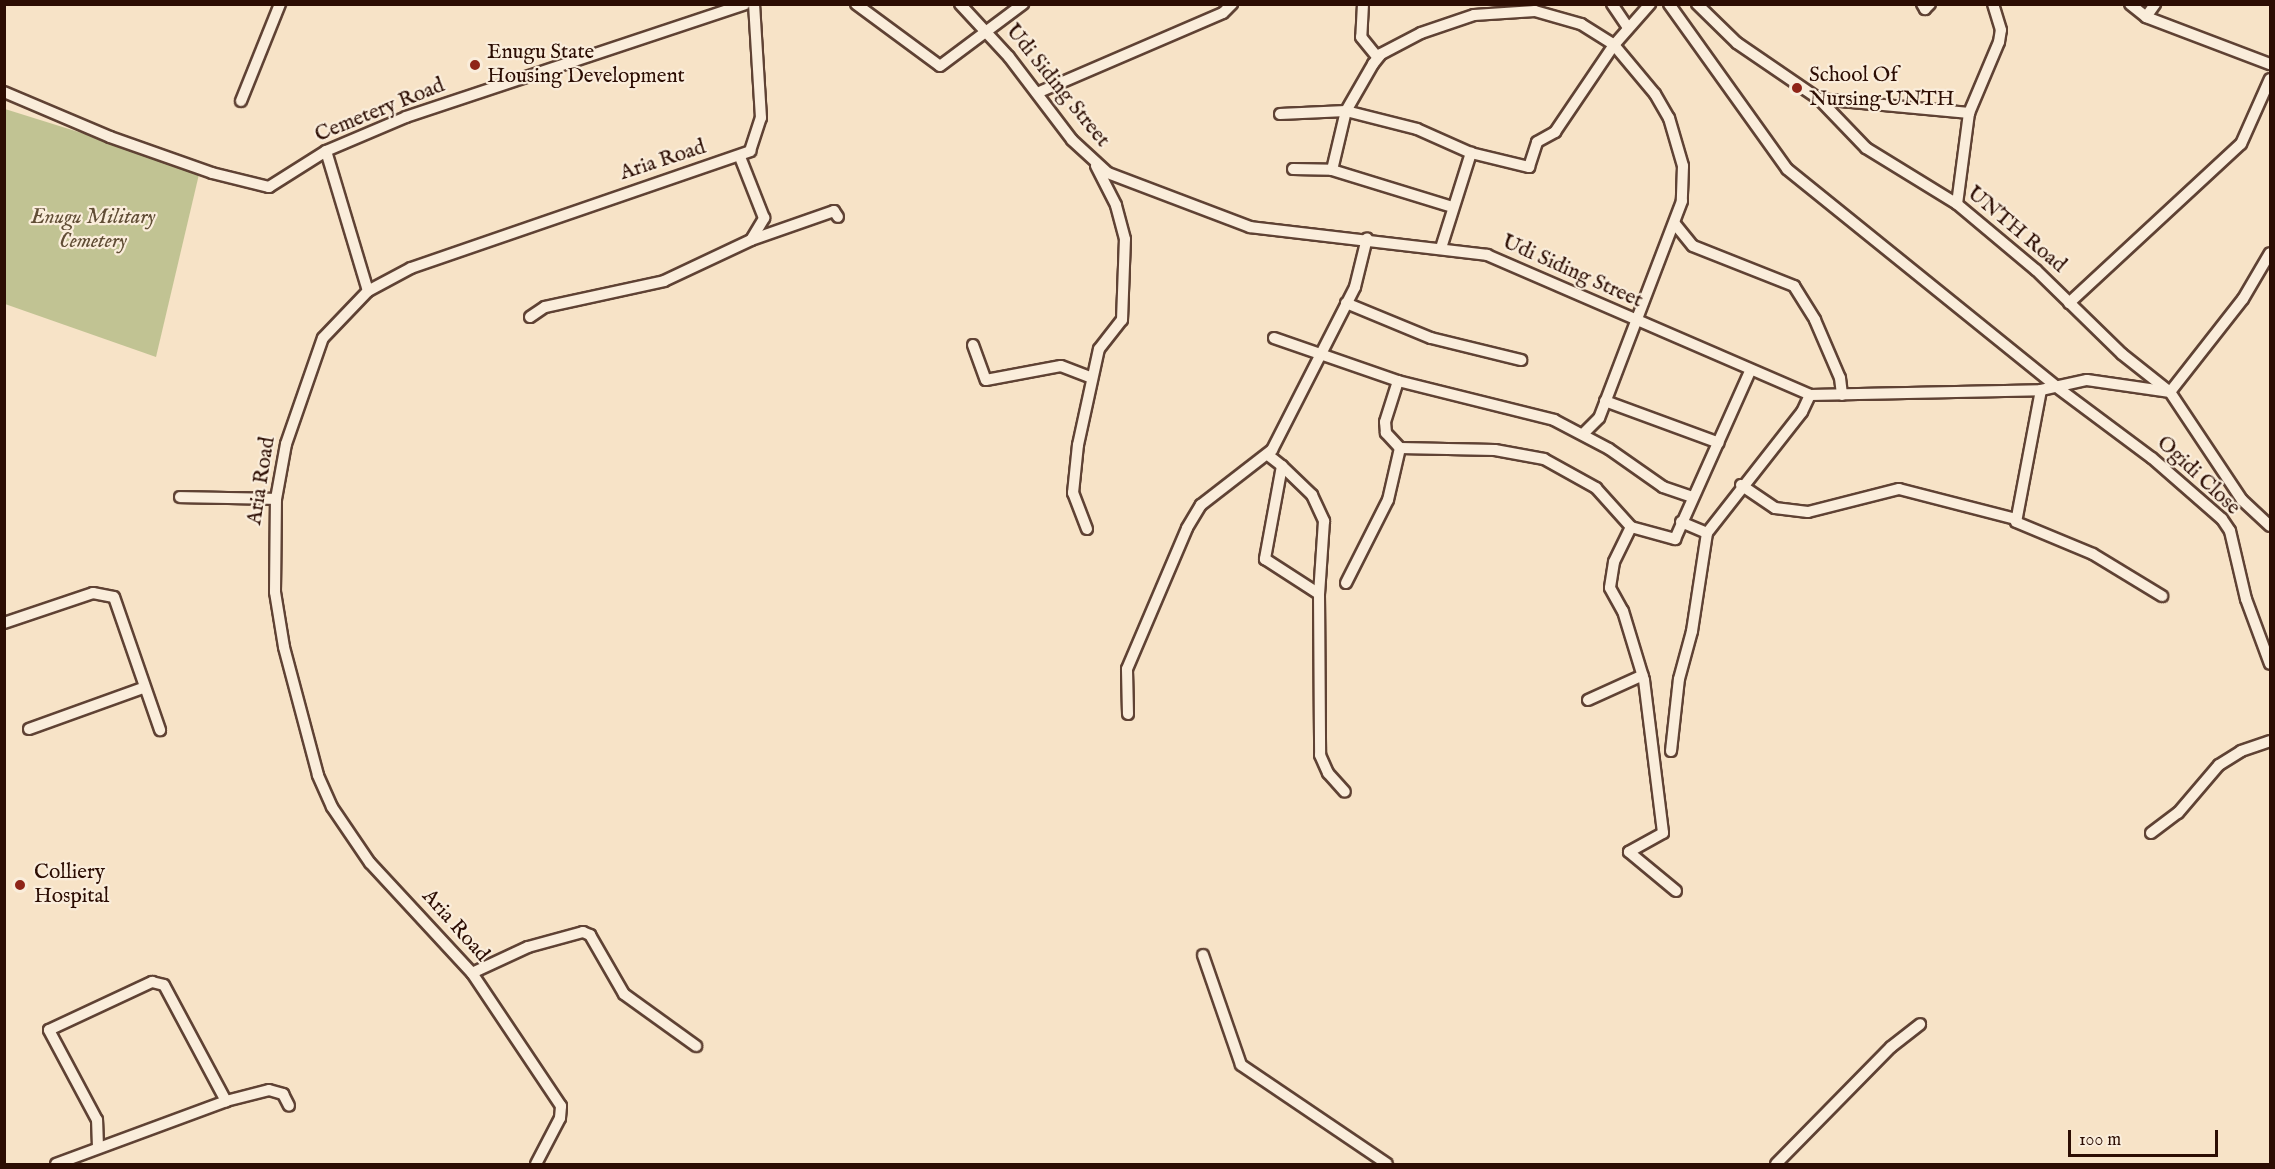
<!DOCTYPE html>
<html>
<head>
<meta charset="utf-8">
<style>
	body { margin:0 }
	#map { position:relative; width:2275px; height:1169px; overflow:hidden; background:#f7e3c7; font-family:"IM FELL English",serif }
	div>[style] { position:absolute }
	.green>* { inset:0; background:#c1c393 }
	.roads { filter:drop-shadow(2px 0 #5f4234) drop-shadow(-2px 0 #5f4234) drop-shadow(0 2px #5f4234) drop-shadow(0 -2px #5f4234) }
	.minor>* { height:10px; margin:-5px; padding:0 5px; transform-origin:5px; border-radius:5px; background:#faeddb }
	.dots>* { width:16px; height:16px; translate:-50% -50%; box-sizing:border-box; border:3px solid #faeddb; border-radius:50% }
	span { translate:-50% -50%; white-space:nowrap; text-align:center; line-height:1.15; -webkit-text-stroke:4.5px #faeddb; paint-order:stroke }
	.poi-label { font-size:21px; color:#2c0d03 }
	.left { translate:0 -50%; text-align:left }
	.street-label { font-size:21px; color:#2c0d03 }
	.park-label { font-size:21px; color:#604d35; font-style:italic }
	.frame { position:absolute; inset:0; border:6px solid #2c0d03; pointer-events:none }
	.scale { position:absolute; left:2068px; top:1130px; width:150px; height:27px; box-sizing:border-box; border:3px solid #2c0d03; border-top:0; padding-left:8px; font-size:18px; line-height:21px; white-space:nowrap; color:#2c0d03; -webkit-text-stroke:4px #faeddb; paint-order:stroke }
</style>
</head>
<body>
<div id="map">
	<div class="green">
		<div style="clip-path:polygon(5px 109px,200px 170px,156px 357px,5px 304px)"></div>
	</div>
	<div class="roads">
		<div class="minor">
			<div style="left:856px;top:4px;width:104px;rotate:36.4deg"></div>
			<div style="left:940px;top:66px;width:104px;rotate:-36.8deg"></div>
			<div style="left:960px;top:4px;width:72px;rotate:47.2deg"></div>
			<div style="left:1009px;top:57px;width:104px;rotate:52.8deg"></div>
			<div style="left:1072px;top:140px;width:49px;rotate:42.5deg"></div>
			<div style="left:1108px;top:173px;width:152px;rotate:20.8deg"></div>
			<div style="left:1250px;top:227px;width:239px;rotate:6.7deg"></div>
			<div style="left:1487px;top:255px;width:352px;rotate:23.4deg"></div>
			<div style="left:1810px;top:395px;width:231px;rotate:-1.2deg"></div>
			<div style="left:2041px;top:390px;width:47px;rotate:-12.3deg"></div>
			<div style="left:2087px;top:380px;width:84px;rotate:8.2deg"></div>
			<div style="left:2170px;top:392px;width:118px;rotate:-51.9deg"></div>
			<div style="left:2243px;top:299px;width:53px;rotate:-59.6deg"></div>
			<div style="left:1363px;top:4px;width:33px;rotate:93deg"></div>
			<div style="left:1361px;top:37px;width:26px;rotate:51deg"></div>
			<div style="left:1612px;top:4px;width:29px;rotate:56deg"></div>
			<div style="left:1669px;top:4px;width:203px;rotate:54.4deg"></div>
			<div style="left:1787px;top:169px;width:348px;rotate:38.9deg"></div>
			<div style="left:2058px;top:388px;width:117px;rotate:36.7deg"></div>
			<div style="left:2152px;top:458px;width:93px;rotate:41.1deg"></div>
			<div style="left:2222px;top:519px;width:14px;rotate:56deg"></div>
			<div style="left:2230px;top:531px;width:70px;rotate:76.8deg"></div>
			<div style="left:2246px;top:599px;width:69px;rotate:69.7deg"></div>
			<div style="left:1697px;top:4px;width:56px;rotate:44.3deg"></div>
			<div style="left:1737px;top:43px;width:99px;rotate:34.3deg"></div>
			<div style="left:1819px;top:99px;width:68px;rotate:46.2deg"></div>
			<div style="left:1866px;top:148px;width:107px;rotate:31.6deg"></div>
			<div style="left:1957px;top:204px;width:103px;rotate:39.9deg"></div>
			<div style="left:2036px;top:270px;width:120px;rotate:44.3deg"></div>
			<div style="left:2122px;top:354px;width:61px;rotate:38.4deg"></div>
			<div style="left:2170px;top:392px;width:130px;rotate:56.3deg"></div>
			<div style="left:2242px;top:500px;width:38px;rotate:43deg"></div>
			<div style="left:1922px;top:4px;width:6px;rotate:59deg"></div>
			<div style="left:1925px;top:9px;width:7px;rotate:-45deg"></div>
			<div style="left:2130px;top:4px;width:21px;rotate:39deg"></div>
			<div style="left:2146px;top:17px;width:16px;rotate:-55deg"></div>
			<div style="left:2146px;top:17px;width:133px;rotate:20.8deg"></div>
			<div style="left:4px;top:92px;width:115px;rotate:23deg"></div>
			<div style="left:110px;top:137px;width:108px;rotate:19.4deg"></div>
			<div style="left:212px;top:173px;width:59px;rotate:13.8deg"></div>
			<div style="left:269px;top:187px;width:67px;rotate:-32.3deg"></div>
			<div style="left:326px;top:151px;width:87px;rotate:-23deg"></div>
			<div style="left:406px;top:117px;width:357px;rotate:-18.4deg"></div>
			<div style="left:1037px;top:93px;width:202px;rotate:-23.3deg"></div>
			<div style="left:1223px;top:13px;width:13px;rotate:-45deg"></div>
			<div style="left:1819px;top:99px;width:151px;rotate:5.3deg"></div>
			<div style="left:241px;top:101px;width:105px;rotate:-68.1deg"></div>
			<div style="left:1280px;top:114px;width:66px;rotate:-2.6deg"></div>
			<div style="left:1346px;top:111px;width:73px;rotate:14.2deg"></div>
			<div style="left:1417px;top:129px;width:59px;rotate:24deg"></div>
			<div style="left:1471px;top:153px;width:60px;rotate:13.6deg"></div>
			<div style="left:1529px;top:167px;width:26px;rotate:-72deg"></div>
			<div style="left:1537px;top:142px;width:21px;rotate:-29deg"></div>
			<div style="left:1555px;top:132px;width:105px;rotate:-55.9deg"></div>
			<div style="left:1614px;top:45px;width:55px;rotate:-48.7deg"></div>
			<div style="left:326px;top:151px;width:146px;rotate:73.3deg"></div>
			<div style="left:1293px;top:169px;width:39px;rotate:1deg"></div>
			<div style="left:1332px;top:170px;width:126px;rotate:17.1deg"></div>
			<div style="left:1332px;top:170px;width:61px;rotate:-76.7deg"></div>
			<div style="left:1346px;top:111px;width:54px;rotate:-60.1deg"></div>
			<div style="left:1373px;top:64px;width:13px;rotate:-51deg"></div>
			<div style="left:1381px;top:54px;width:45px;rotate:-27.7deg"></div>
			<div style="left:1421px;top:33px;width:56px;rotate:-18.8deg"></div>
			<div style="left:1474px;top:15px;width:61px;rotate:-3.8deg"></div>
			<div style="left:1535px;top:11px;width:48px;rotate:15.8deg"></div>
			<div style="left:1581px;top:24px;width:39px;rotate:32deg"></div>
			<div style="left:1614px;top:45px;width:64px;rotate:50.1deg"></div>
			<div style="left:1655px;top:94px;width:28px;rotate:60deg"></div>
			<div style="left:1669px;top:118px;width:50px;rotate:73.7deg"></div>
			<div style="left:1683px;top:166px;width:35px;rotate:92deg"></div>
			<div style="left:1682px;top:201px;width:232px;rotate:110.9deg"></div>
			<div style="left:1599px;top:418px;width:23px;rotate:135deg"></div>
			<div style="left:1957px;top:204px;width:92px;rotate:-82.5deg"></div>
			<div style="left:1969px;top:113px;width:77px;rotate:-67.1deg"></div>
			<div style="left:1999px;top:42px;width:12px;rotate:-81deg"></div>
			<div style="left:2001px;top:30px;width:27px;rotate:-107deg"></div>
			<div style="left:1675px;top:224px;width:28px;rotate:51deg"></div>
			<div style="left:1693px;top:246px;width:109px;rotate:21.6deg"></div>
			<div style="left:1794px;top:286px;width:40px;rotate:58deg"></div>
			<div style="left:1815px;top:320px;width:63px;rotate:66.7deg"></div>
			<div style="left:1840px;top:378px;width:17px;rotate:83deg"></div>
			<div style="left:751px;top:240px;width:88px;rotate:-19.3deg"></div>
			<div style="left:834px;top:211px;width:7px;rotate:56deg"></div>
			<div style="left:1441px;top:248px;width:100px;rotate:-72.5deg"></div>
			<div style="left:1346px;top:303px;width:92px;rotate:22.4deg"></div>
			<div style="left:1431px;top:338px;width:93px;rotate:13.7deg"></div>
			<div style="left:2069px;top:303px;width:234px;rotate:-42.8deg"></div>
			<div style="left:2241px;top:144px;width:71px;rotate:-66deg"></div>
			<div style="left:530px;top:317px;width:18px;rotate:-34deg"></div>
			<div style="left:545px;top:307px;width:122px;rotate:-12.3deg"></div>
			<div style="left:664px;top:281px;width:96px;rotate:-25.2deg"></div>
			<div style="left:751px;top:240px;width:26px;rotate:-59deg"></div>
			<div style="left:764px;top:218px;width:66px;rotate:-111.5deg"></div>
			<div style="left:1274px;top:338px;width:131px;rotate:19.1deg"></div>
			<div style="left:1398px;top:381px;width:161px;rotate:14deg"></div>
			<div style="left:1554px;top:420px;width:62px;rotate:27.8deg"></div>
			<div style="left:1609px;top:449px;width:66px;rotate:35.1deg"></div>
			<div style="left:1663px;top:487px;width:31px;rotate:19deg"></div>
			<div style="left:973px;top:345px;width:37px;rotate:70deg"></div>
			<div style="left:986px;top:380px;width:76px;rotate:-10.6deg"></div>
			<div style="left:1061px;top:366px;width:30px;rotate:21deg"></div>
			<div style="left:2041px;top:390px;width:134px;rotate:100.7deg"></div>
			<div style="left:2016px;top:522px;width:83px;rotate:22.6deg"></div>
			<div style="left:2093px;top:554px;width:81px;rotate:31.3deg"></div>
			<div style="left:1605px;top:401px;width:121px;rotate:20.2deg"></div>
			<div style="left:1400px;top:448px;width:95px;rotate:1.2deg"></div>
			<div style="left:1495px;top:450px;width:50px;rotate:10.4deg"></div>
			<div style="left:1544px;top:459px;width:60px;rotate:29.1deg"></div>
			<div style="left:1596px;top:488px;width:52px;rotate:48.1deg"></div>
			<div style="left:1631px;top:527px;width:46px;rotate:15.3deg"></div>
			<div style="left:1675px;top:539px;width:184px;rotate:-65.9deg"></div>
			<div style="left:1268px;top:455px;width:18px;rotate:38deg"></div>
			<div style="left:1282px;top:466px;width:95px;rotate:100.4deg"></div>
			<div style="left:1265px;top:559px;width:64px;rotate:32.9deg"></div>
			<div style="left:1282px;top:466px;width:42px;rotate:44deg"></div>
			<div style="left:1312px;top:495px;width:29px;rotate:65deg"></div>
			<div style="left:1324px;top:521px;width:73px;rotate:93.9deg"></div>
			<div style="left:1319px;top:594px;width:161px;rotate:89.6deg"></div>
			<div style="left:1320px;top:755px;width:20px;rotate:66deg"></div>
			<div style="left:1328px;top:773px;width:25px;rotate:48deg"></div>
			<div style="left:1741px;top:485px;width:41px;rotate:34.1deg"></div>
			<div style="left:1775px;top:508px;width:33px;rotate:7deg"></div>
			<div style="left:1808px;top:512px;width:94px;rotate:-14.2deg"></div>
			<div style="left:1899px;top:489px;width:121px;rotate:14.4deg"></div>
			<div style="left:180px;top:497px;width:96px;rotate:1.2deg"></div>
			<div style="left:1681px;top:522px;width:28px;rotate:23deg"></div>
			<div style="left:1631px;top:527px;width:39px;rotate:116deg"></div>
			<div style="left:1614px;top:562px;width:26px;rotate:99deg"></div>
			<div style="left:1610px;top:588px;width:26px;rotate:61deg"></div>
			<div style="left:1623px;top:611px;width:72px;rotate:73.1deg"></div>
			<div style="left:1644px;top:680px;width:154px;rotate:82.9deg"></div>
			<div style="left:1663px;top:833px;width:39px;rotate:151deg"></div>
			<div style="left:1629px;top:852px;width:61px;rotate:39.7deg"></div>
			<div style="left:1087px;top:529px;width:39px;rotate:-111deg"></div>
			<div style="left:1073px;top:493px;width:48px;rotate:-84.1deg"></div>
			<div style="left:1078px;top:445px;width:98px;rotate:-77.7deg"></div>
			<div style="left:1099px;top:349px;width:37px;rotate:-52deg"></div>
			<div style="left:1122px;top:320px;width:81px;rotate:-87.9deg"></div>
			<div style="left:1125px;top:239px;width:35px;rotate:-105deg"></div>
			<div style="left:1116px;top:205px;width:44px;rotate:-117.1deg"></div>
			<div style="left:1346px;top:583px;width:93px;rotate:-63.2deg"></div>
			<div style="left:1388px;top:500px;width:53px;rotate:-77deg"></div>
			<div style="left:1400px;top:448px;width:21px;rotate:-133deg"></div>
			<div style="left:1386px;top:433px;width:11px;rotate:-95deg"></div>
			<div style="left:1385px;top:422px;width:43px;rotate:-72.4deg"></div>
			<div style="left:4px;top:623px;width:94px;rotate:-18.6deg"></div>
			<div style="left:93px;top:593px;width:21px;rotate:11deg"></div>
			<div style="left:114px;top:597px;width:141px;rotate:70.9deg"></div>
			<div style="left:1588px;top:700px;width:60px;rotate:-24.4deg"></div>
			<div style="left:1128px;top:714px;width:45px;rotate:-91.3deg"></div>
			<div style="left:1127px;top:669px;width:153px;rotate:-66.9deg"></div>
			<div style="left:1187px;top:528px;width:27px;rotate:-59deg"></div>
			<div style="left:1201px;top:505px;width:90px;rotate:-37.8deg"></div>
			<div style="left:1272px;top:450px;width:183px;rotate:-63deg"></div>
			<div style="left:1355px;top:287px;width:50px;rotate:-76.2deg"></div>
			<div style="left:29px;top:729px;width:121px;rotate:-19.8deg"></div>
			<div style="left:1671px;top:751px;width:72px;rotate:-83.7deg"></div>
			<div style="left:1679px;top:679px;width:50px;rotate:-74.8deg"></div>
			<div style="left:1692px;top:631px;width:99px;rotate:-81.3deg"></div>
			<div style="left:1707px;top:533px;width:154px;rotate:-51.9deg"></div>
			<div style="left:1802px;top:412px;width:19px;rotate:-65deg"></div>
			<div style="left:2151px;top:833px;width:34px;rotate:-37deg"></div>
			<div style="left:2178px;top:813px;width:63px;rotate:-49.5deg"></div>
			<div style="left:2219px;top:765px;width:26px;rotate:-32deg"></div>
			<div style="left:2241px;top:751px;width:31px;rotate:-19deg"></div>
			<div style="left:1203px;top:955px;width:116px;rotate:70.9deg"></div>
			<div style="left:1241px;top:1065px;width:176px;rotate:34.1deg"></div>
			<div style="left:472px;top:973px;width:62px;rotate:-24.9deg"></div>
			<div style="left:528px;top:947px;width:57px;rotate:-15.3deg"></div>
			<div style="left:583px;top:932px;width:8px;rotate:23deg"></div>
			<div style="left:590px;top:935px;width:68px;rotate:60deg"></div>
			<div style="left:624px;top:994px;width:89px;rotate:35.8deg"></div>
			<div style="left:98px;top:1147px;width:27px;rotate:-92deg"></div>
			<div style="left:97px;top:1120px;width:102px;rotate:-118.1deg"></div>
			<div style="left:49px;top:1030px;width:114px;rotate:-25deg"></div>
			<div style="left:152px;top:982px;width:12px;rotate:14deg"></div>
			<div style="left:164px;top:985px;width:132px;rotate:61.9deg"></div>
			<div style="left:226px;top:1101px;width:44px;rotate:-14.3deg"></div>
			<div style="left:269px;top:1090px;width:15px;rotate:16deg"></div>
			<div style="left:283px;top:1094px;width:13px;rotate:63deg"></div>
			<div style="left:56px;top:1164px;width:181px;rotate:-20.3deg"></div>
			<div style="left:536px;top:1164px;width:52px;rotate:-62.4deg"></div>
			<div style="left:560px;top:1118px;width:12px;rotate:-85deg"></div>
			<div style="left:561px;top:1106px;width:160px;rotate:-123.8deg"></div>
			<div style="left:472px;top:973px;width:150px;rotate:-132.8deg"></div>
			<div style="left:370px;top:863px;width:68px;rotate:-124.2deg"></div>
			<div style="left:332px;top:807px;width:35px;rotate:-114deg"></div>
			<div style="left:318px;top:775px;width:132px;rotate:-104.9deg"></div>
			<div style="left:284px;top:647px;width:56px;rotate:-99.3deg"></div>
			<div style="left:275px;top:592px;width:93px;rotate:-89.4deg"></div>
			<div style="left:276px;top:499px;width:56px;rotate:-79.7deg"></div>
			<div style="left:286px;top:444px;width:112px;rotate:-70.8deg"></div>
			<div style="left:323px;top:338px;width:65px;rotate:-46.2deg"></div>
			<div style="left:368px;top:291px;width:49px;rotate:-28.1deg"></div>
			<div style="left:411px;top:268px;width:359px;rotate:-19deg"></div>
			<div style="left:750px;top:151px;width:35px;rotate:-72deg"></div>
			<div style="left:761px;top:118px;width:114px;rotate:-93.5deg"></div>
			<div style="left:1776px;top:1164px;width:164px;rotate:-45.5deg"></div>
			<div style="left:1891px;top:1047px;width:37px;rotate:-38deg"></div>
		</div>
	</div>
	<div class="dots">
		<div style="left:475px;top:65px;background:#8f2418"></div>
		<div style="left:1797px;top:88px;background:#8f2418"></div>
		<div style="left:20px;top:885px;background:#8f2418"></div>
	</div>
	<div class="poi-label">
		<span class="left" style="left:487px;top:65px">Enugu State<br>Housing Development</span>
		<span class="left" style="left:1809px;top:88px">School Of<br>Nursing UNTH</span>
		<span class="left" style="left:34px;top:885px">Colliery<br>Hospital</span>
	</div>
	<div class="street-label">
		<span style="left:1057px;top:86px;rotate:51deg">Udi Siding Street</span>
		<span style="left:380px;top:111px;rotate:-22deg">Cemetery Road</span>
		<span style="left:663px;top:161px;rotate:-18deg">Aria Road</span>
		<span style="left:2016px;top:230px;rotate:40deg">UNTH Road</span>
		<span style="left:1572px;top:272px;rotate:24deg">Udi Siding Street</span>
		<span style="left:2198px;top:476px;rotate:43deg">Ogidi Close</span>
		<span style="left:262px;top:481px;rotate:-81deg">Aria Road</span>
		<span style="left:455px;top:926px;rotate:48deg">Aria Road</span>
	</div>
	<div class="park-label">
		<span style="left:93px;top:230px">Enugu Military<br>Cemetery</span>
	</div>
	<div class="frame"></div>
	<div class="scale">100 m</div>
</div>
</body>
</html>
